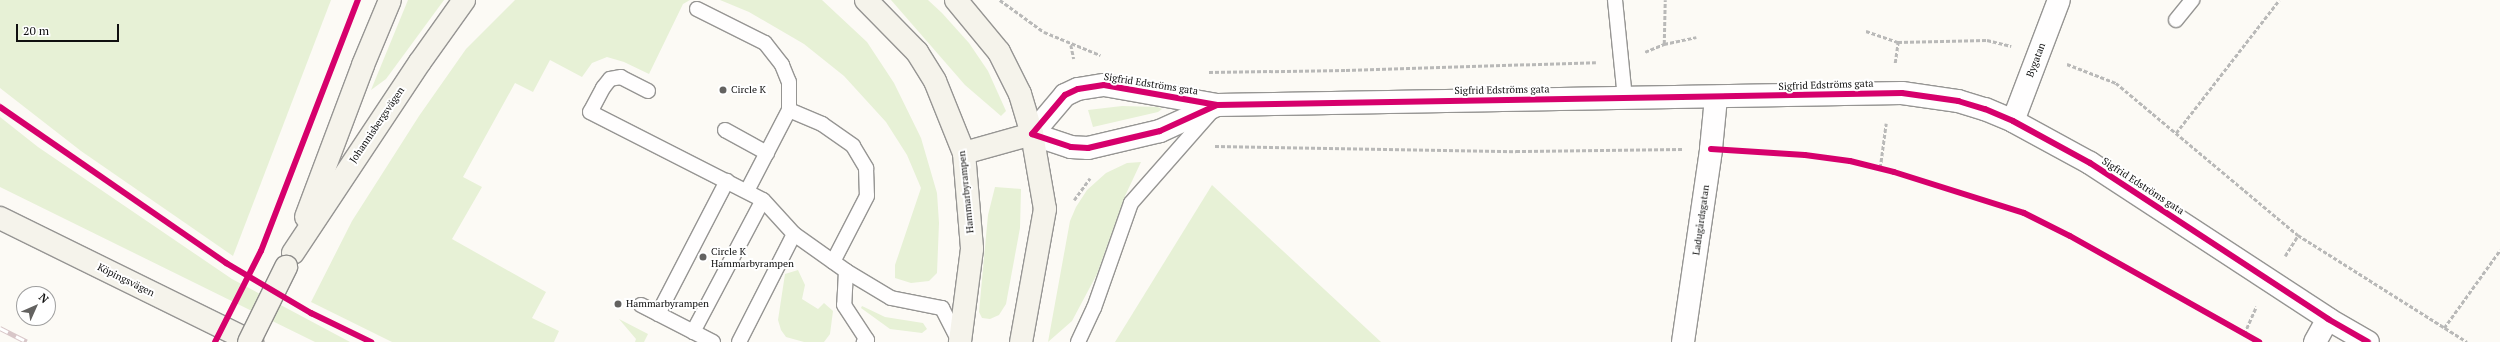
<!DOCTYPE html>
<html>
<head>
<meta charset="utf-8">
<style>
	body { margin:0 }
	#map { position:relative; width:2500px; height:342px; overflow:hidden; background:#fcfaf5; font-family:"PT Serif",serif }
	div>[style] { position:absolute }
	.green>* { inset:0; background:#e7f1d6 }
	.path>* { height:2.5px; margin-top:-1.25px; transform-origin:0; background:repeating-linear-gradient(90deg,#b9b9b8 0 4px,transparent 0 6px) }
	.roads { filter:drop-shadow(1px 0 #969593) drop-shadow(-1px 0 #969593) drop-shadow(0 1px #969593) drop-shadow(0 -1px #969593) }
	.service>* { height:14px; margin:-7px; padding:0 7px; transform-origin:7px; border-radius:7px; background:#fffefe }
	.minor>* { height:22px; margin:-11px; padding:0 11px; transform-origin:11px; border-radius:11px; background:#fffefe }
	.secondary>* { height:22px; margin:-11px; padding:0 11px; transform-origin:11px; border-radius:11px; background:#f5f3eb }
	.rail>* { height:4.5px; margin-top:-2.25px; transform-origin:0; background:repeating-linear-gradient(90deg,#fff 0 9px,#d8c6c8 0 18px); box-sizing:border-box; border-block:1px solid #d8c6c8 }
	.bridges { filter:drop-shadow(1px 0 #8d8c8a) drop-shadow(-1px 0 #8d8c8a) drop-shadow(0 1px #8d8c8a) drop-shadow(0 -1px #8d8c8a) }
	.secondary-bridge>* { height:22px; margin:-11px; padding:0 11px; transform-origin:11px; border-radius:11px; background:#f5f3eb }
	.cycleway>* { height:6px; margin:-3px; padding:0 3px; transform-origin:3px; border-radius:3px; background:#d6006c }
	.dots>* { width:11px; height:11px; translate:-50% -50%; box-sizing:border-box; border:2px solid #fff; border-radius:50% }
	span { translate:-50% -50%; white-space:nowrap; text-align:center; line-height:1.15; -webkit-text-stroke:4px #fff; paint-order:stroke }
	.street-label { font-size:10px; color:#101010 }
	.poi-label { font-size:10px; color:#101010 }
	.left { translate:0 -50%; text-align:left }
	.north { position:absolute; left:16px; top:286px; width:40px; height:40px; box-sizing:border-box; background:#fff; border:1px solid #9f9f9f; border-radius:50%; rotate:45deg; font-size:11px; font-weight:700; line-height:16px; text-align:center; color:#101010 }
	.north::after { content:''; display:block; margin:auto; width:14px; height:18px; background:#636260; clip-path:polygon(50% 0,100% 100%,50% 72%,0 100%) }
	.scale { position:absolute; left:16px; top:24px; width:103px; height:18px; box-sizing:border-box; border:2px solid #101010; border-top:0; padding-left:5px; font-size:12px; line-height:14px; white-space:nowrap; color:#101010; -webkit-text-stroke:3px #fff; paint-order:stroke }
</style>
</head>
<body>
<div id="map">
	<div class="green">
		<div style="clip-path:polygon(0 0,331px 0,233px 256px,81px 151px,0 88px)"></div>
		<div style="clip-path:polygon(408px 0,444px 0,386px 79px,371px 90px)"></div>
		<div style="clip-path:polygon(515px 0,690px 0,683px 4px,649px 74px,624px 62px,607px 57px,592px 63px,582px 77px,550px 60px,533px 92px,515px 83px,463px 177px,482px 187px,452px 239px,546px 292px,532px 318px,559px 331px,554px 342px,392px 342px,311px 302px,352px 221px,419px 116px,466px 49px)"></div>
		<div style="clip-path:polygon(720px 0,822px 0,867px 42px,894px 83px,921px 138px,937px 193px,939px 223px,937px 273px,929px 281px,911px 283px,895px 278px,895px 265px,921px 188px,907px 155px,886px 122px,844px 76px,804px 44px,749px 12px)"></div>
		<div style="clip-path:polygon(891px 0,928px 0,942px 13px,969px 43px,988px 71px,1006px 111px,1001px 116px,965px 85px)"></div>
		<div style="clip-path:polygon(1122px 106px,1158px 107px,1162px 109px,1158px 112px,1093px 127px,1088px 110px)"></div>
		<div style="clip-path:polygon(0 117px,38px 147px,232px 279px,350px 342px,315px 342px,0 187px)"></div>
		<div style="clip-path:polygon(1141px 162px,1125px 196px,1097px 274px,1072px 321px,1048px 342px,1070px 221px,1076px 207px,1087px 190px,1106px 173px,1127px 163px)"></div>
		<div style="clip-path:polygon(1212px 185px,1381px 342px,1115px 342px)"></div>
		<div style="clip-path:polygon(995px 187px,1021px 189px,1020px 228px,1006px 304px,999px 315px,990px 319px,982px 318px,979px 312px,988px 215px)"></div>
		<div style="clip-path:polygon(798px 270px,805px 285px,802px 299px,818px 309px,824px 303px,833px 311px,830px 334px,824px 342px,804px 342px,786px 337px,781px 330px,778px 320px,785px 274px)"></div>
		<div style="clip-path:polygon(862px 306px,885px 317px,923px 323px,927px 329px,922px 333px,890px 329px,861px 308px)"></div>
		<div style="clip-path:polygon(619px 319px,648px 334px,644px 342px,635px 342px,636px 339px)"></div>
	</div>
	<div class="path">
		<div style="left:1000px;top:0;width:54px;rotate:36deg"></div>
		<div style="left:1044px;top:32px;width:61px;rotate:22.3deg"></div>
		<div style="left:1866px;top:31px;width:34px;rotate:19deg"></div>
		<div style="left:1898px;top:42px;width:89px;rotate:-1.3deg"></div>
		<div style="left:1987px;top:40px;width:25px;rotate:14deg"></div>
		<div style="left:1664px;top:44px;width:44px;rotate:-88.7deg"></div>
		<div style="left:1071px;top:45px;width:14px;rotate:78deg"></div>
		<div style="left:1645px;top:52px;width:21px;rotate:-23deg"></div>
		<div style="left:1664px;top:44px;width:33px;rotate:-12deg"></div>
		<div style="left:1895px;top:63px;width:21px;rotate:-82deg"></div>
		<div style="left:2067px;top:64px;width:53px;rotate:21.2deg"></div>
		<div style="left:2116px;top:83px;width:237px;rotate:39.9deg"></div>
		<div style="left:2298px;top:235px;width:200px;rotate:32.3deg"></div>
		<div style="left:1209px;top:72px;width:137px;rotate:-0.8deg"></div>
		<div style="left:1346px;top:70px;width:250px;rotate:-1.8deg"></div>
		<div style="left:2176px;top:133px;width:168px;rotate:-52.2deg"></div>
		<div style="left:1215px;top:146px;width:301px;rotate:1deg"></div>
		<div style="left:1516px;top:151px;width:166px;rotate:-0.7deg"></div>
		<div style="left:1880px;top:168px;width:45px;rotate:-82.4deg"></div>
		<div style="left:1074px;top:200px;width:27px;rotate:-54deg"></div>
		<div style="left:2285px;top:256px;width:25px;rotate:-58deg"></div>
		<div style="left:2444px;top:328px;width:96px;rotate:-54.3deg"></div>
		<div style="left:2244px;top:334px;width:30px;rotate:-66deg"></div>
	</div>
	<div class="roads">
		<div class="service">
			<div style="left:1615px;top:0;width:99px;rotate:84.2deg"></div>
			<div style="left:697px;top:9px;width:76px;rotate:26.6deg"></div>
			<div style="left:765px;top:43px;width:28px;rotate:52deg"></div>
			<div style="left:782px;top:65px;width:18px;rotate:68deg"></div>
			<div style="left:789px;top:82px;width:28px;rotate:90deg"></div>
			<div style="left:2176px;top:20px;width:26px;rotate:-51deg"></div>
			<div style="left:648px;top:91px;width:30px;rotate:-153deg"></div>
			<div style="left:621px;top:77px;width:11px;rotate:170deg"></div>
			<div style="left:610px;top:79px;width:11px;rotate:128deg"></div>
			<div style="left:603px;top:88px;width:27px;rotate:118deg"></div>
			<div style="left:590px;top:112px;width:194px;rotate:27deg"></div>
			<div style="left:763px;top:200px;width:46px;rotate:47.6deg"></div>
			<div style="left:725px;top:130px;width:48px;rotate:28.7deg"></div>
			<div style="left:747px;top:191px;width:91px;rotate:-62.6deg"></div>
			<div style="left:789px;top:110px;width:36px;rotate:23deg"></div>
			<div style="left:822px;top:124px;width:38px;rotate:35deg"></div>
			<div style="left:853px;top:146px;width:26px;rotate:59deg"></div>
			<div style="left:866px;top:168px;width:28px;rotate:88deg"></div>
			<div style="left:867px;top:196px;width:74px;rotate:117.3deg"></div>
			<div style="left:846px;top:271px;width:34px;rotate:93deg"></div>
			<div style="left:844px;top:305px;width:42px;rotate:56.7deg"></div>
			<div style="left:867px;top:340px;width:4px;rotate:146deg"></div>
			<div style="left:641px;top:305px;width:81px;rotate:27.2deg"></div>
			<div style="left:658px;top:314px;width:150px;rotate:-62.6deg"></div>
			<div style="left:693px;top:332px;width:149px;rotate:-62.1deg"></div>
			<div style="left:739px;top:342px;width:121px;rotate:-63deg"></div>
			<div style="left:794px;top:234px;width:64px;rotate:35.4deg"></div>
			<div style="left:846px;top:271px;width:52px;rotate:31deg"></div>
			<div style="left:891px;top:298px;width:52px;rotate:11.1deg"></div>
			<div style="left:942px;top:308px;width:38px;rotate:63deg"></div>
			<div style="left:1078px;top:342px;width:38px;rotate:-65deg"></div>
			<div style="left:1094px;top:308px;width:111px;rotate:-70.6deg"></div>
			<div style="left:1131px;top:203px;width:123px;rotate:-48.6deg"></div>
		</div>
		<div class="minor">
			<div style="left:1217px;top:105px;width:63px;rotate:155.5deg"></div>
			<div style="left:1160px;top:131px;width:74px;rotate:166.7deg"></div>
			<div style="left:1088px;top:148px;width:17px;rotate:-177deg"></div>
			<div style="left:1071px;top:147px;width:41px;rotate:-161.6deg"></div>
			<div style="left:1032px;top:134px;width:51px;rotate:-49.8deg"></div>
			<div style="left:1065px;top:95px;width:14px;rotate:-25deg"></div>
			<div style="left:1078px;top:89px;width:26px;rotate:-9deg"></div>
			<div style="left:1104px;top:85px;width:115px;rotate:10deg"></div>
			<div style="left:1217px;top:105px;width:685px;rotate:-1deg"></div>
			<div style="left:1902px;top:93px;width:57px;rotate:8.1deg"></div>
			<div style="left:1958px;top:101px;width:28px;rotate:17deg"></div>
			<div style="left:1985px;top:109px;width:30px;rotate:23deg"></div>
			<div style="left:2013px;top:121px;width:88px;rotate:28.6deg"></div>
			<div style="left:2090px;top:163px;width:285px;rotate:33.2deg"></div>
			<div style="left:2328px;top:319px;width:46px;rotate:29.9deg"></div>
			<div style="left:2013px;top:121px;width:129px;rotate:-69.2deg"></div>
			<div style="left:1683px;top:342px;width:195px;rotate:-81.7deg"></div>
			<div style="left:1711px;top:149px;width:51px;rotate:-84.4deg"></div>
			<div style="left:2315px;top:342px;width:26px;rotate:-61deg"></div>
		</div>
		<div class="secondary">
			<div style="left:866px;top:0;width:73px;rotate:45.6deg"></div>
			<div style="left:917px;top:52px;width:34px;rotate:58deg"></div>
			<div style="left:935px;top:81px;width:78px;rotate:68.1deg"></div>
			<div style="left:964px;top:153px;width:96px;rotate:85.2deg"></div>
			<div style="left:972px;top:249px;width:94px;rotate:97.4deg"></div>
			<div style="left:956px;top:0;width:67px;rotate:50.4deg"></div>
			<div style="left:999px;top:52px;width:47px;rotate:63.4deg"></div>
			<div style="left:1020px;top:94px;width:42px;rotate:73.3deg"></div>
			<div style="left:1032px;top:134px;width:76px;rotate:80.2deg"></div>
			<div style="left:1045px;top:209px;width:135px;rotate:100.2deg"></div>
			<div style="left:964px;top:153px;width:71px;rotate:-15.6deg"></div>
			<div style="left:306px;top:217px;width:162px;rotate:-69.4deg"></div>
			<div style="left:363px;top:65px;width:70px;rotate:-67.4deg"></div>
			<div style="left:0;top:218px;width:281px;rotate:26.2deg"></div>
			<div style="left:293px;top:253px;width:229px;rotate:-56.4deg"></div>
			<div style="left:420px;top:62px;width:76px;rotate:-54.6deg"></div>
		</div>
	</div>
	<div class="rail">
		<div style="left:0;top:328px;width:30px;rotate:27deg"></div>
	</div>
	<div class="bridges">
		<div class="secondary-bridge">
			<div style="left:249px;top:342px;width:84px;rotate:-63.7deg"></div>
		</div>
	</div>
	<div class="cycleway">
		<div style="left:1217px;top:105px;width:63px;rotate:155.5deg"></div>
		<div style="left:1160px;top:131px;width:74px;rotate:166.7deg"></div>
		<div style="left:1088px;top:148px;width:17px;rotate:-177deg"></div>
		<div style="left:1071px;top:147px;width:41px;rotate:-161.6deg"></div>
		<div style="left:1032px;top:134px;width:51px;rotate:-49.8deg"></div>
		<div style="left:1065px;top:95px;width:14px;rotate:-25deg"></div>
		<div style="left:1078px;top:89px;width:26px;rotate:-9deg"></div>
		<div style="left:1104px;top:85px;width:115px;rotate:10deg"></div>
		<div style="left:1217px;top:105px;width:685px;rotate:-1deg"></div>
		<div style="left:1902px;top:93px;width:57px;rotate:8.1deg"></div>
		<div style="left:1958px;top:101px;width:28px;rotate:17deg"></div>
		<div style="left:1985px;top:109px;width:30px;rotate:23deg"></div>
		<div style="left:2013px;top:121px;width:88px;rotate:28.6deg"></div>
		<div style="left:2090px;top:163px;width:285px;rotate:33.2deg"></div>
		<div style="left:2328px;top:319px;width:46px;rotate:29.9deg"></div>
		<div style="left:0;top:107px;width:275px;rotate:34.6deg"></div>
		<div style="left:226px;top:263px;width:99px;rotate:30.5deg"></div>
		<div style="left:311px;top:313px;width:67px;rotate:25.8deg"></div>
		<div style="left:1711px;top:149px;width:94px;rotate:3.7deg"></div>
		<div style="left:1805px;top:155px;width:45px;rotate:7.6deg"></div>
		<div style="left:1850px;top:161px;width:45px;rotate:14deg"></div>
		<div style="left:1894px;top:172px;width:136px;rotate:17.5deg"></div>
		<div style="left:2024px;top:213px;width:51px;rotate:26.6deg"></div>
		<div style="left:2070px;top:236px;width:217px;rotate:29.3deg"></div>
		<div style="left:215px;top:342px;width:102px;rotate:-63.2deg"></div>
		<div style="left:261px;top:251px;width:269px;rotate:-68.9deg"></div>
	</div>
	<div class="dots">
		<div style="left:723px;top:90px;background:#636260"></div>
		<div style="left:703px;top:257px;background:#636260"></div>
		<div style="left:618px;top:304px;background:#636260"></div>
	</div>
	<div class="street-label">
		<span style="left:2036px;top:60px;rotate:-69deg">Bygatan</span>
		<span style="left:1151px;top:84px;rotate:9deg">Sigfrid Edströms gata</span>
		<span style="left:1826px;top:85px;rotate:-2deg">Sigfrid Edströms gata</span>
		<span style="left:1502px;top:90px;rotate:-1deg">Sigfrid Edströms gata</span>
		<span style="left:377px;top:125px;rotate:-56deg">Johannisbergsvägen</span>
		<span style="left:2143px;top:186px;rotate:33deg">Sigfrid Edströms gata</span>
		<span style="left:966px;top:192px;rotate:-96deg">Hammarbyrampen</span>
		<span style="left:1701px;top:220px;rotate:-82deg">Ladugårdsgatan</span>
		<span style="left:126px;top:280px;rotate:26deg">Köpingsvägen</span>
	</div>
	<div class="poi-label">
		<span class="left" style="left:731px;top:90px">Circle K</span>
		<span class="left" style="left:711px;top:257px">Circle K<br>Hammarbyrampen</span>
		<span class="left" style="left:626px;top:304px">Hammarbyrampen</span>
	</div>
	<div class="north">N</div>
	<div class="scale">20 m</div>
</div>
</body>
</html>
